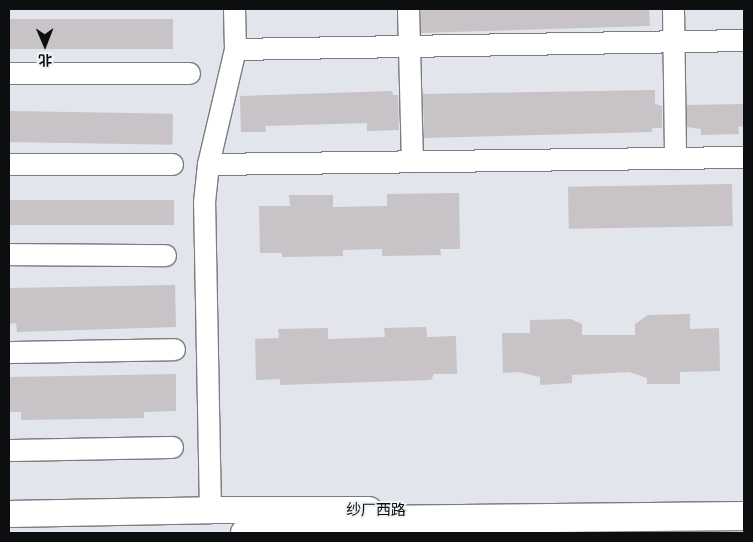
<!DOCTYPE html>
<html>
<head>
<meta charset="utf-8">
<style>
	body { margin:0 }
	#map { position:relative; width:753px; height:542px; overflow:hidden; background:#e2e5eb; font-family:Mulish,"Noto Sans SC",sans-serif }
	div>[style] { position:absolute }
	.building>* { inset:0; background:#c8c3c6; transform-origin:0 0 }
	.roads { filter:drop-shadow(1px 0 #7a7c81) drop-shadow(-1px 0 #7a7c81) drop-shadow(0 1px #7a7c81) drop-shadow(0 -1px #7a7c81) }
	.minor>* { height:21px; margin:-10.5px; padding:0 10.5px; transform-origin:10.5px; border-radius:10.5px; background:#fff }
	.major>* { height:26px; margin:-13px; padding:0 13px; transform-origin:13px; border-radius:13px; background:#fff }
	.highway>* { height:28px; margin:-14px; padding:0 14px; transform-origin:14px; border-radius:14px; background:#fff }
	span { translate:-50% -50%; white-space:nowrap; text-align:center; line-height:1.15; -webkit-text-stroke:4px #f0f3f8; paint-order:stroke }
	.street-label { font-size:15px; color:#0d0e0f }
	.frame { position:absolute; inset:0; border:10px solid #0d0e0f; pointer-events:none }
	.north { position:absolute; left:20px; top:20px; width:50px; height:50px; -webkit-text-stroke:4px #f0f3f8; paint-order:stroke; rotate:179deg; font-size:14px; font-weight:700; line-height:20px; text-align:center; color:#0d0e0f }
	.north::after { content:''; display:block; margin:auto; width:18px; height:22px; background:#0d0e0f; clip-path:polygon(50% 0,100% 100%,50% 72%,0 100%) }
</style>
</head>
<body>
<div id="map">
	<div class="building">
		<div style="clip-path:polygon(420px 9px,649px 9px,650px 26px,421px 33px)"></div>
		<div style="left:9px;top:19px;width:164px;height:30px"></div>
		<div style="clip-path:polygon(655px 90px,655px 104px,662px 106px,662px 128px,652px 128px,652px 132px,424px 138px,423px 94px)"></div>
		<div style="clip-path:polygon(392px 91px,393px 95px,398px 95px,399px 130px,367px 131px,367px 123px,265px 126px,266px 132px,241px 132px,240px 96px)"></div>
		<div style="clip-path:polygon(744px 104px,744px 126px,738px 127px,739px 134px,701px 135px,701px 129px,687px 127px,687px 105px)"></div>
		<div style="left:9px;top:111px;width:164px;height:31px;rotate:1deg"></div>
		<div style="left:732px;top:184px;width:42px;height:164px;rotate:89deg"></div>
		<div style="clip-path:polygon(459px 193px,460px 249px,440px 249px,441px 255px,382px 256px,382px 249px,343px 250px,343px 256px,282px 257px,282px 253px,260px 253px,259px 206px,290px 206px,289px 195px,333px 195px,333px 207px,387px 206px,387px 194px)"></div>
		<div style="left:174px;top:200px;width:25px;height:165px;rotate:90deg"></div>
		<div style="clip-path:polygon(175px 285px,176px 327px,17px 332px,16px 323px,9px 324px,9px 288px)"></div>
		<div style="clip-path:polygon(690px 314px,690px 329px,719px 328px,720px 371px,680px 372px,680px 384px,647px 384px,647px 378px,629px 372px,572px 375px,572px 383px,540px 385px,540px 377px,519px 372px,503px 373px,502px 333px,530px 333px,530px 320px,571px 319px,582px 324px,582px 335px,635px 335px,635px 324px,648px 315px)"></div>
		<div style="clip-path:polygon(426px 327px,427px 337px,456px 336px,457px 374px,434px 374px,431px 380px,280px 385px,280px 379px,256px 380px,255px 339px,279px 338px,278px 329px,328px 328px,328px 339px,385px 337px,384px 328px)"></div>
		<div style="clip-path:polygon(176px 374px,176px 411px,144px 412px,144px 418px,21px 420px,21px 412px,9px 412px,9px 377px)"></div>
	</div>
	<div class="roads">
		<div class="minor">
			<div style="left:408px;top:9px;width:152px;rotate:88.5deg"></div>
			<div style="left:673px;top:9px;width:149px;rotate:89.2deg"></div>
			<div style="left:235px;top:49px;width:509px;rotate:-1.01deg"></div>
			<div style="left:9px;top:73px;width:180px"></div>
			<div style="left:9px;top:164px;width:163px"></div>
			<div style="left:208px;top:164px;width:118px;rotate:-76.8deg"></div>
			<div style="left:235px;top:49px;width:40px;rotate:-91.4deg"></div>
			<div style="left:9px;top:254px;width:156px;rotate:0.4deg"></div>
			<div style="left:9px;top:352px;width:165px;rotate:-1deg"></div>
			<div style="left:9px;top:450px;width:163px;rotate:-1.1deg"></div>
			<div style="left:210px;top:510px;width:308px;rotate:-91.1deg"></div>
			<div style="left:204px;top:202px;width:38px;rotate:-84deg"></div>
			<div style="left:208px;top:164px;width:536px;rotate:-0.75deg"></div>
		</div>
		<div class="major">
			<div style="left:9px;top:514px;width:201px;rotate:-1.1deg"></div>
			<div style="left:210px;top:510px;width:159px"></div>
		</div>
		<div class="highway">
			<div style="left:245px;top:533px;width:123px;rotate:-6.1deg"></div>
			<div style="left:367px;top:520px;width:377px;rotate:-0.6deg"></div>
		</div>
	</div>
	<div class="street-label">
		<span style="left:376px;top:510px">纱厂西路</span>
	</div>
	<div class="frame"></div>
	<div class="north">北</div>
</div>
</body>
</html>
